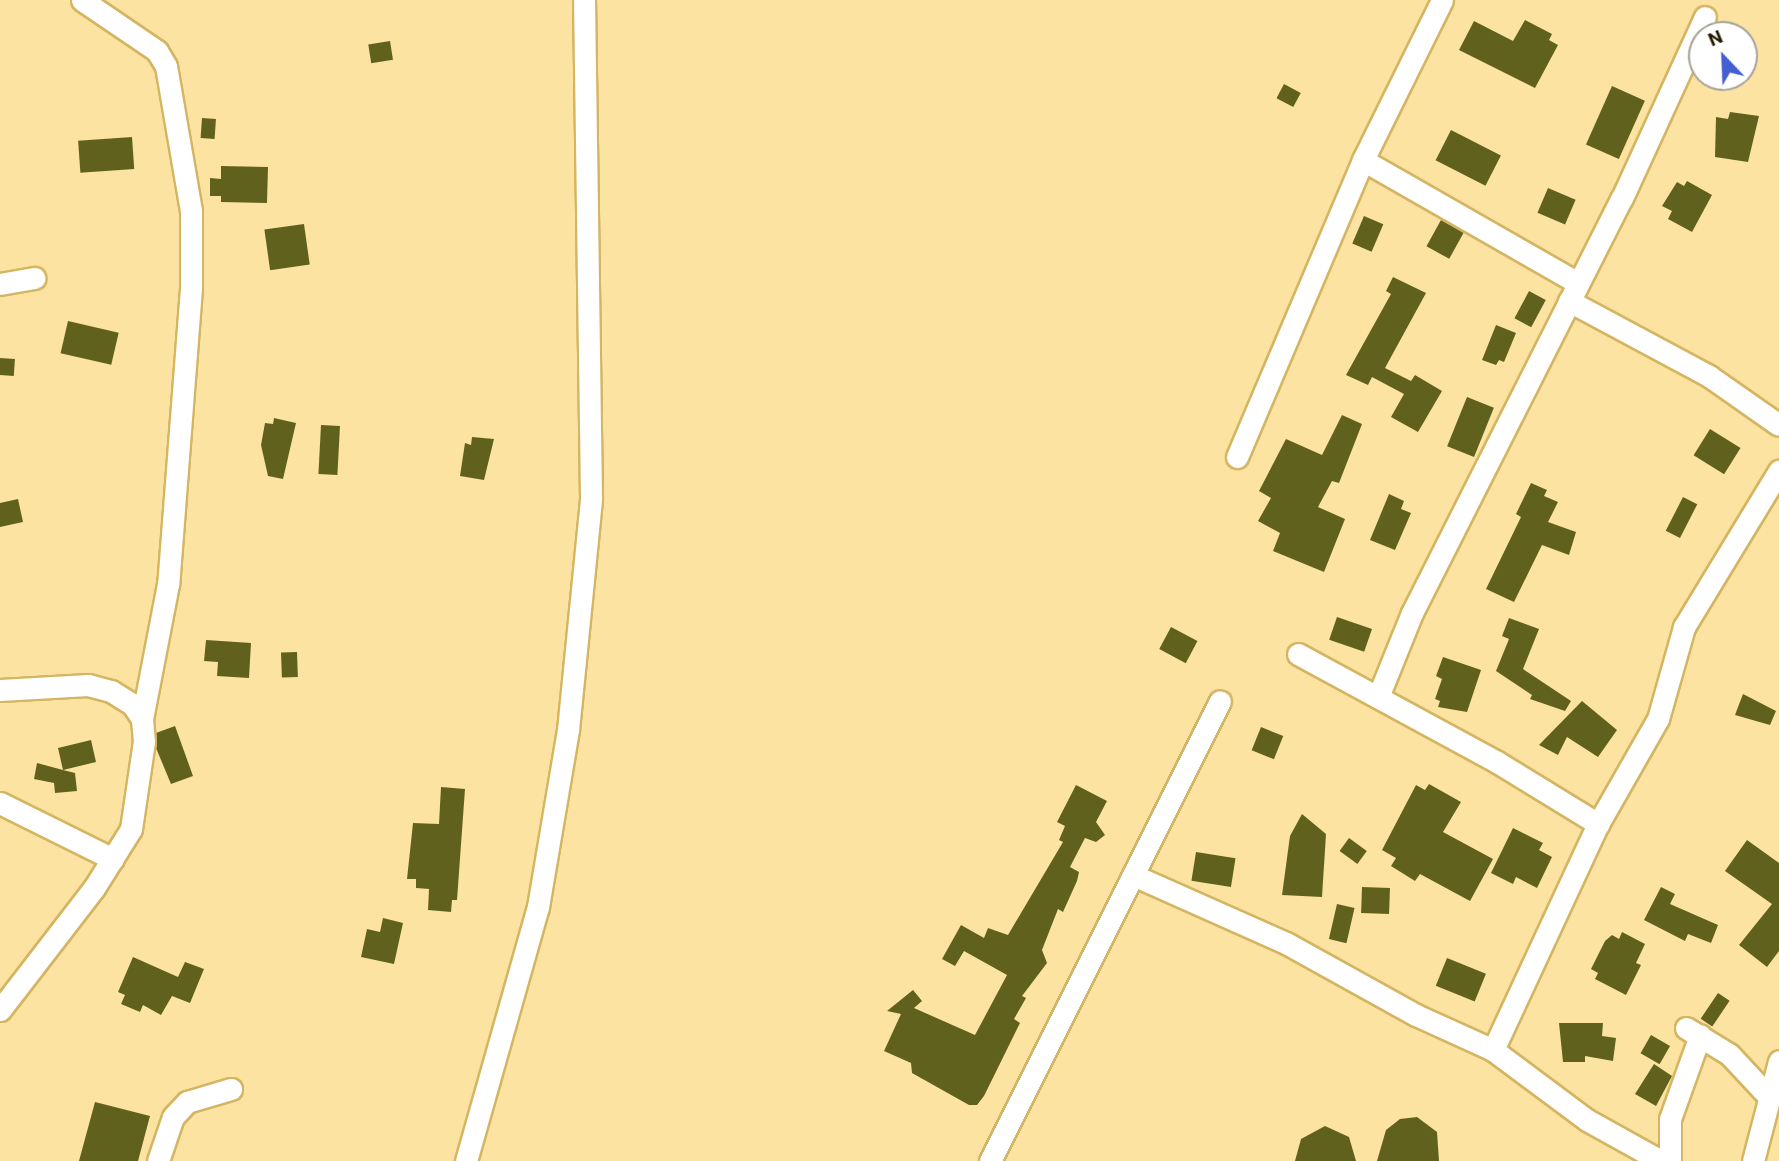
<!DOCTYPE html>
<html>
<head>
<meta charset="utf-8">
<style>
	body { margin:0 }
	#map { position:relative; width:1779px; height:1161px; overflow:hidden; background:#fde3a2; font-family:Roboto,sans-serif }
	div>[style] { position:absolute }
	.building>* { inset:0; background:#61611e; transform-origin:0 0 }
	.roads { filter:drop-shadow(2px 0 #d4b562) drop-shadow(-2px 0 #d4b562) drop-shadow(0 2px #d4b562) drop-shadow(0 -2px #d4b562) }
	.minor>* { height:21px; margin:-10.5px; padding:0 10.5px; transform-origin:10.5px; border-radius:10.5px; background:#fff }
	span { translate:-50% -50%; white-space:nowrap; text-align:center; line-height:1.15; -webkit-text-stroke:7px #fff; paint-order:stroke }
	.north { position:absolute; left:1688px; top:21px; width:70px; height:70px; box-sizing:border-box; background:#fff; border:2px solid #a7a399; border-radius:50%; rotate:337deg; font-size:19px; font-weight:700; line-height:28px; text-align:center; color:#221900 }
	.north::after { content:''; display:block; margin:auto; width:24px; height:32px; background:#435fd2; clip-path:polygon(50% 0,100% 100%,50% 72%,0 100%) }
</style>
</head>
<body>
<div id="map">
	<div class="building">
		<div style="clip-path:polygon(1525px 20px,1552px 34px,1549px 40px,1558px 45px,1535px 88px,1459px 50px,1474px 21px,1513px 41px)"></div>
		<div style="left:390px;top:41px;width:19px;height:22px;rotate:81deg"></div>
		<div style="left:1284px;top:84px;width:19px;height:16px;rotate:28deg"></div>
		<div style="left:1612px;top:86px;width:36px;height:64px;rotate:24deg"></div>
		<div style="clip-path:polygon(1730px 112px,1759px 116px,1748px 162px,1715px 157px,1716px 117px,1728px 119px)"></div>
		<div style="left:202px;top:118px;width:14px;height:20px;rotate:4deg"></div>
		<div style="left:1451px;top:130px;width:56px;height:34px;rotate:27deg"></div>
		<div style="left:132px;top:137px;width:32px;height:54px;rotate:86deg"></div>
		<div style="clip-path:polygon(221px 166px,268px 167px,267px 203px,221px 202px,221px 196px,210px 196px,210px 178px,221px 179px)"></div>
		<div style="clip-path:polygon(1687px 181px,1712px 195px,1692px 232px,1668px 219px,1672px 211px,1662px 206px,1677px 182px,1684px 186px)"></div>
		<div style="left:1548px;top:188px;width:30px;height:27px;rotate:23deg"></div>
		<div style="left:1364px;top:216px;width:21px;height:30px;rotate:23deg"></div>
		<div style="left:1441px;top:220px;width:26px;height:30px;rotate:29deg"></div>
		<div style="left:304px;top:224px;width:41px;height:40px;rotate:82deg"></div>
		<div style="clip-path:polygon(1393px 277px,1426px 293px,1385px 368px,1411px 381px,1415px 375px,1442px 391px,1418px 432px,1391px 417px,1404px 394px,1372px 377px,1368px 385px,1346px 375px,1391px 294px,1386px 291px)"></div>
		<div style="left:1529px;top:291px;width:19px;height:31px;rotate:28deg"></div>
		<div style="left:68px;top:321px;width:52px;height:33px;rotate:13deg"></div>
		<div style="clip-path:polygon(1496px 325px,1516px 333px,1504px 362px,1499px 360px,1496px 365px,1482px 360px)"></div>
		<div style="left:0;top:358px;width:15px;height:17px;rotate:4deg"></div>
		<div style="left:1467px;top:397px;width:29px;height:53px;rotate:22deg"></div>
		<div style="clip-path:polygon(1342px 415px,1362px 424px,1339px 483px,1332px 481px,1318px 507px,1345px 519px,1324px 572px,1273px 551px,1280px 533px,1258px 521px,1271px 498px,1259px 491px,1286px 439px,1322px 455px)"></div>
		<div style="clip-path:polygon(274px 418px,296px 423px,283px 479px,268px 476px,261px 445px,265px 423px,273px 424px)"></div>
		<div style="left:321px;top:425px;width:19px;height:49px;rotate:3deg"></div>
		<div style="left:1710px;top:429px;width:36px;height:31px;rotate:32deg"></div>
		<div style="clip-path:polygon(472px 437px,494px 439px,484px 480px,460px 476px,465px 443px,471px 445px)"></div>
		<div style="clip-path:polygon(1531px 483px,1547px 490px,1544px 496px,1558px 502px,1548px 522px,1576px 532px,1569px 555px,1542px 545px,1514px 602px,1486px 589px,1521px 517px,1516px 514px)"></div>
		<div style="clip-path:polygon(1389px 494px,1404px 501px,1401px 509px,1411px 513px,1395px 550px,1370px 540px)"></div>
		<div style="left:1683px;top:497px;width:16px;height:38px;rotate:27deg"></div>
		<div style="clip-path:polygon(18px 499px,23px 522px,0 527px,0 503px)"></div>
		<div style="left:1337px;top:617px;width:37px;height:24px;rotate:19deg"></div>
		<div style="clip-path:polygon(1509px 618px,1539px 629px,1523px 669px,1571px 701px,1565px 711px,1530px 699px,1532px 695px,1496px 671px,1509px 639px,1502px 636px)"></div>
		<div style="left:1171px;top:627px;width:30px;height:25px;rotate:28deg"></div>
		<div style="clip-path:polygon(206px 640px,251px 643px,249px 678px,217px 676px,218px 662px,204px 661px)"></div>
		<div style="left:297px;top:652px;width:25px;height:16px;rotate:88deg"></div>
		<div style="clip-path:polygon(1443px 657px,1481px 670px,1467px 712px,1438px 707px,1440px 701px,1435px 699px,1442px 679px,1436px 676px)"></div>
		<div style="clip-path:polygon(1743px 694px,1776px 711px,1770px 725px,1735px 715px)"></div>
		<div style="clip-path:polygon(1582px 701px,1617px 730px,1598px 757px,1567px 737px,1558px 755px,1539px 745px)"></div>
		<div style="clip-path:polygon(175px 726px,193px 776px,171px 784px,156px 748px,156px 733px)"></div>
		<div style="left:1261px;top:727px;width:24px;height:25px;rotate:22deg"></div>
		<div style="clip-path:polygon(91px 740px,96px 762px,63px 770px,75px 773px,77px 791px,55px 793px,54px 783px,34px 779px,37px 763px,63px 770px,58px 748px)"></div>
		<div style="clip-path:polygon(1429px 784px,1461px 802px,1443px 832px,1493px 859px,1470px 901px,1420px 874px,1415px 881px,1391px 866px,1396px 858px,1382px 850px,1416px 785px,1425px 790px)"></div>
		<div style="clip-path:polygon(1076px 785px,1107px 801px,1096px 822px,1105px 835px,1096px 842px,1085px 838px,1070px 867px,1079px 872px,1077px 881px,1063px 912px,1058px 909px,1042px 950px,1047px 963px,1022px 996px,1026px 998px,1014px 1019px,1020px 1023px,984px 1096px,977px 1105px,969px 1105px,912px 1073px,911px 1063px,884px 1051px,901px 1014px,887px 1011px,913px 990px,922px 1001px,914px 1008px,975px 1035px,1007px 975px,964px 951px,955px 966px,942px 959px,961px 925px,984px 938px,988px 928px,1008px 935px,1063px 842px,1059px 840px,1065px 826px,1057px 822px)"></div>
		<div style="clip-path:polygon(441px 787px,465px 789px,457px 900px,452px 900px,451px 912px,428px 910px,429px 889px,416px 888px,416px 879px,407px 879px,413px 823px,439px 824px)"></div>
		<div style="clip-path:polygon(1302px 814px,1326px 834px,1322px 897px,1282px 895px,1290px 836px)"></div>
		<div style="clip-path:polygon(1513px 828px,1543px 843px,1539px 850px,1552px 857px,1537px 888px,1516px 877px,1513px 884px,1491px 873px)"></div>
		<div style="left:1349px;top:838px;width:22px;height:16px;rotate:36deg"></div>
		<div style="clip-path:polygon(1747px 840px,1779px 863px,1779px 951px,1767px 967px,1739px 945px,1772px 904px,1725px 871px)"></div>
		<div style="left:1196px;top:852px;width:40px;height:29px;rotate:9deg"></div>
		<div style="left:1362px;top:887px;width:28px;height:26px;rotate:2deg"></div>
		<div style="clip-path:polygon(1661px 887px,1675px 894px,1670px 904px,1718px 925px,1711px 943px,1688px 934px,1685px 941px,1644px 920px)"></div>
		<div style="left:1337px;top:904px;width:18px;height:36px;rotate:13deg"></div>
		<div style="clip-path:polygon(383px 918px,403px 923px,394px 964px,361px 957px,367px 929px,380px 932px)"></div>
		<div style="clip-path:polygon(1622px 932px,1645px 944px,1636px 963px,1641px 965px,1626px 995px,1595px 979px,1598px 973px,1591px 969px,1605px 941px,1612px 935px,1619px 939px)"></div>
		<div style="clip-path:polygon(133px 957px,178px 977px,185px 962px,204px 969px,190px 1003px,172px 996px,161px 1015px,143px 1005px,140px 1012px,121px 1004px,125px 995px,118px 992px)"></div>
		<div style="left:1447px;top:958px;width:42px;height:30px;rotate:22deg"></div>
		<div style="left:1718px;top:993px;width:14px;height:31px;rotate:34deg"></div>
		<div style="clip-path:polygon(1559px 1023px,1603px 1023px,1602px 1036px,1616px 1038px,1613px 1061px,1585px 1056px,1585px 1062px,1563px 1062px)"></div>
		<div style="left:1651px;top:1035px;width:22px;height:21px;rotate:30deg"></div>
		<div style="clip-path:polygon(1654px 1064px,1672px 1076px,1656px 1106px,1635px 1094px)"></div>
		<div style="clip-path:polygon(95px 1102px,150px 1116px,138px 1161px,79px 1161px)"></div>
		<div style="clip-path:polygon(1417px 1117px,1437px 1132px,1439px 1161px,1377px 1161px,1386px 1130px,1400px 1119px)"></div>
		<div style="clip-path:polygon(1325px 1126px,1349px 1137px,1356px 1161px,1295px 1161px,1301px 1139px)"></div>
	</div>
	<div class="roads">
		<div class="minor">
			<div style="left:82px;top:0;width:91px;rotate:34.2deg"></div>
			<div style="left:157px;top:51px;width:17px;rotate:59deg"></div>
			<div style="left:166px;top:66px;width:146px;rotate:80.2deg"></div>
			<div style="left:191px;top:210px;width:78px;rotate:90deg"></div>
			<div style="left:191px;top:288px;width:297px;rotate:94.4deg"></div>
			<div style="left:168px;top:584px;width:137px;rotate:100.9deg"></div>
			<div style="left:1363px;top:160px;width:248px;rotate:29.8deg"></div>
			<div style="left:0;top:284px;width:35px;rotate:-10deg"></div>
			<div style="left:1569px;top:301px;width:159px;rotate:28.2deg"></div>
			<div style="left:1709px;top:376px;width:85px;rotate:35deg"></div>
			<div style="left:1237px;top:457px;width:323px;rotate:-67deg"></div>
			<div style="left:1363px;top:160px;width:178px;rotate:-63.7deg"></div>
			<div style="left:1298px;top:654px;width:226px;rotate:28.5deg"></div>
			<div style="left:1497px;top:762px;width:119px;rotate:31.5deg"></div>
			<div style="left:0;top:690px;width:88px;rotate:-3.3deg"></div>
			<div style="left:88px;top:685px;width:24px;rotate:15deg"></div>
			<div style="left:111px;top:691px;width:25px;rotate:32deg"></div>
			<div style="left:132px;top:704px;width:18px;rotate:56deg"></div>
			<div style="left:142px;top:719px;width:22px;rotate:85deg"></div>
			<div style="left:144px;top:741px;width:89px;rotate:98.4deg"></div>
			<div style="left:131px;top:829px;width:70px;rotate:122.1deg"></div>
			<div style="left:94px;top:888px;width:154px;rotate:127.6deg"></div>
			<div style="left:1378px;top:697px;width:91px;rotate:-68deg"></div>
			<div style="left:1412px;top:613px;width:465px;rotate:-63.2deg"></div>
			<div style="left:1622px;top:198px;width:199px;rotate:-65.4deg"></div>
			<div style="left:0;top:803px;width:126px;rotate:26.4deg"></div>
			<div style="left:1133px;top:875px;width:167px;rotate:24deg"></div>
			<div style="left:1286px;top:943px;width:149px;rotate:29deg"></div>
			<div style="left:1416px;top:1015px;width:85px;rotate:24.4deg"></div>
			<div style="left:1493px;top:1050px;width:117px;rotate:36.7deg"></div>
			<div style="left:1587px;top:1120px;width:85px;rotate:29deg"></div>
			<div style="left:1686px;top:1028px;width:50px;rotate:31.2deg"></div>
			<div style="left:1729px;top:1054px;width:60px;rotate:47deg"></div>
			<div style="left:1493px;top:1050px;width:249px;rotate:-65.1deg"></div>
			<div style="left:1598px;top:824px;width:121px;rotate:-60.3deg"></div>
			<div style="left:1658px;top:719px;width:96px;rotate:-74.2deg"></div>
			<div style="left:1684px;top:627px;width:183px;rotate:-58.7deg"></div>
			<div style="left:158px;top:1161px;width:46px;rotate:-71.2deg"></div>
			<div style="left:173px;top:1117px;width:21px;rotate:-47deg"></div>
			<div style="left:187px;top:1102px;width:46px;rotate:-16.5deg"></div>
			<div style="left:466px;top:1161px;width:264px;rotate:-74.2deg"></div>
			<div style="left:538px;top:907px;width:180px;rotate:-80.4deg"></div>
			<div style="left:568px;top:730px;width:233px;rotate:-84.3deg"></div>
			<div style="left:591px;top:498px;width:498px;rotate:-90.8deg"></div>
			<div style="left:990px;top:1161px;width:514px;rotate:-63.43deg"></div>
			<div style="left:1670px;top:1161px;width:42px;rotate:-90deg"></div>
			<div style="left:1670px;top:1119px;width:89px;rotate:-70.3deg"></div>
			<div style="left:1753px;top:1161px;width:103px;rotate:-75.4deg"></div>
		</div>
	</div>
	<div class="north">N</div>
</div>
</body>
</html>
